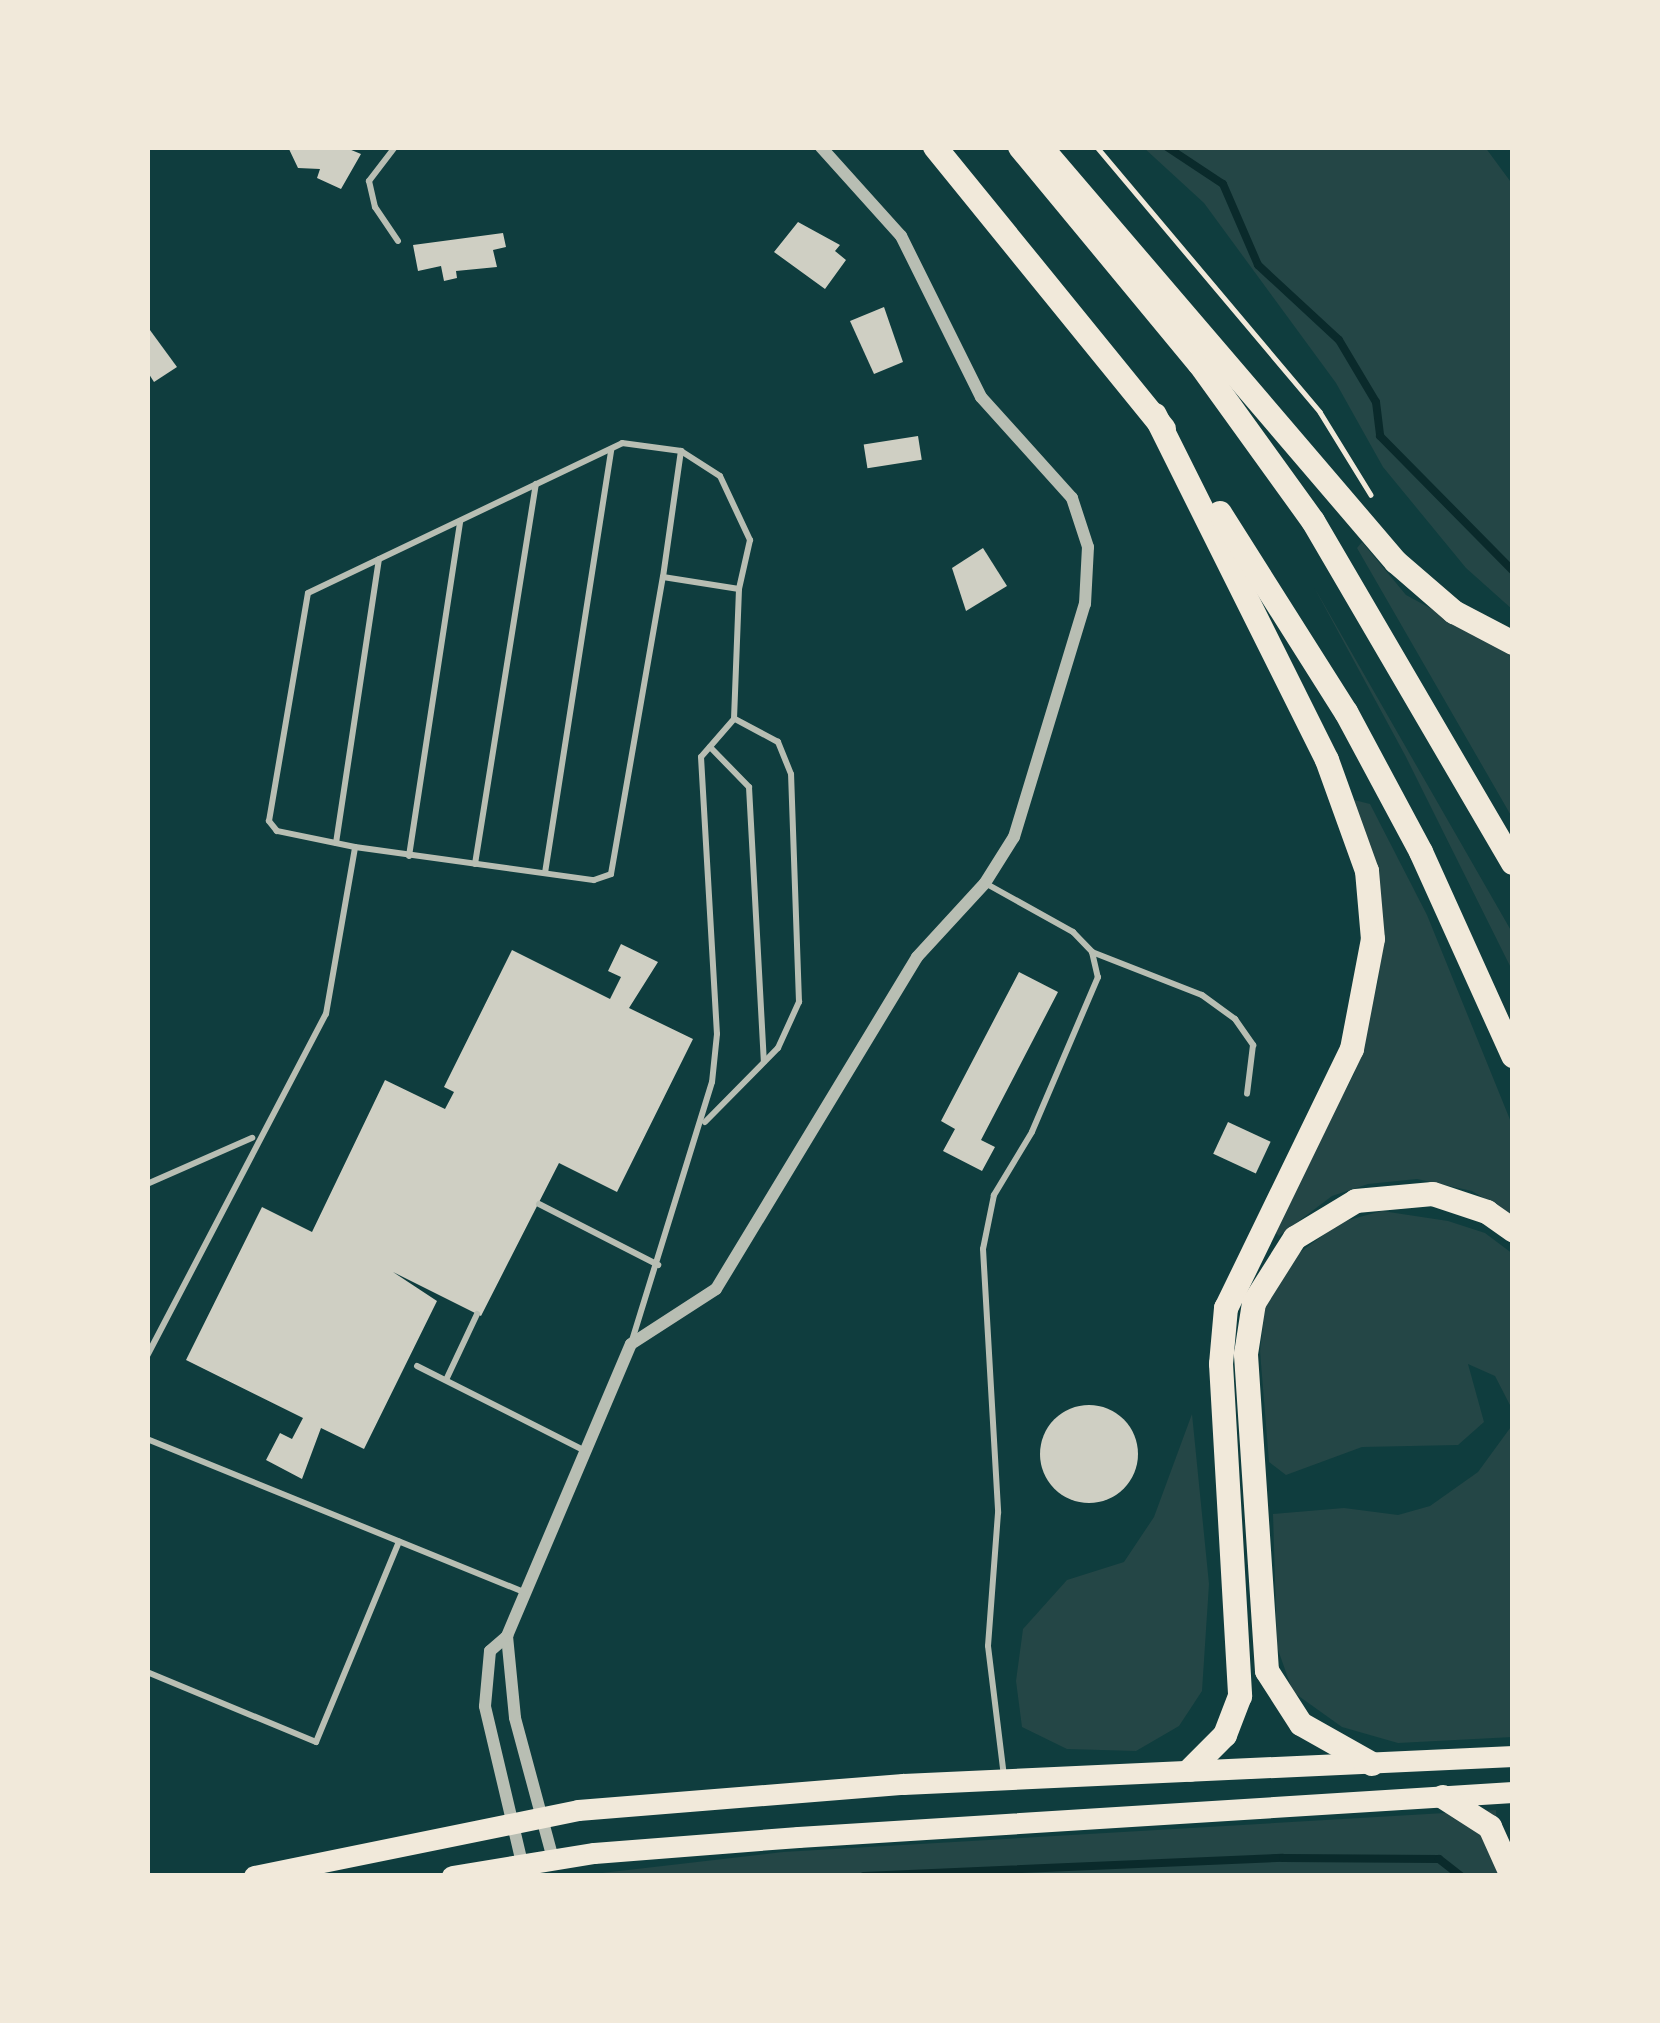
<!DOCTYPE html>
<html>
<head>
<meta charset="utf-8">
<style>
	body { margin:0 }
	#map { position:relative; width:1660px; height:2023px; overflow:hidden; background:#0f3d3e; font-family:"Golos Text",sans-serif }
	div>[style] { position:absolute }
	.green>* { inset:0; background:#244646 }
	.stream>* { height:8px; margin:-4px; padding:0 4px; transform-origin:4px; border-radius:4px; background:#0a2a2b }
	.building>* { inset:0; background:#cfcfc3; transform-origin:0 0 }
	.round { border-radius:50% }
	.path>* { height:4.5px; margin:-2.25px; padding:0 2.25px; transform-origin:2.25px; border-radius:2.25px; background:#f1e9da }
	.service>* { height:6px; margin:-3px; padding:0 3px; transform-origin:3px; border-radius:3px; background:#b8beb3 }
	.minor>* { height:12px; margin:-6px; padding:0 6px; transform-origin:6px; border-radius:6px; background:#b8beb3 }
	.primary>* { height:21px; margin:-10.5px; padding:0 10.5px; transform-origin:10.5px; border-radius:10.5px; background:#f1e9da }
	.motorway>* { height:24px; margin:-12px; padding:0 12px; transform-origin:12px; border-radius:12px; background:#f1e9da }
	span { translate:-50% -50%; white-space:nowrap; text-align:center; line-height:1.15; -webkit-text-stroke:9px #f1e9da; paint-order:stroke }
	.frame { position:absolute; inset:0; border:150px solid #f1e9da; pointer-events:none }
</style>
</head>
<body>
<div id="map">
	<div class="green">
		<div style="clip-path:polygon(1143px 147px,1485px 147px,1513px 185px,1513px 610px,1466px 568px,1383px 467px,1336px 383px,1204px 203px)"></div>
		<div style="clip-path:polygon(1362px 542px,1406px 595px,1513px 653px,1513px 819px,1357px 548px)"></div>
		<div style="clip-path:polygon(1314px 587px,1513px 934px,1513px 972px,1406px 757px)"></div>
		<div style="clip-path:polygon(1354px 800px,1370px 804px,1427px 915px,1513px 1127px,1513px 1216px,1472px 1191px,1417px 1179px,1368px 1184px,1332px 1196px,1279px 1236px,1271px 1228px,1354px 1074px,1378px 981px,1382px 909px)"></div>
		<div style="clip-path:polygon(1382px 1211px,1448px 1221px,1485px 1233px,1513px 1254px,1513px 1411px,1495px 1376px,1468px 1364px,1484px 1422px,1458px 1445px,1362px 1447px,1286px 1475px,1269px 1462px,1260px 1351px,1265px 1307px,1291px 1259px,1341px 1222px)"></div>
		<div style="clip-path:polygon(1192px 1414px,1209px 1584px,1202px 1691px,1179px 1726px,1136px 1751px,1067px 1749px,1022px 1727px,1016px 1681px,1023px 1629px,1067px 1580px,1124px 1562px,1154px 1517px)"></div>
		<div style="clip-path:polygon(1513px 1424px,1513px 1737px,1398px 1743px,1342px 1727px,1293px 1692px,1277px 1647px,1273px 1514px,1344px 1508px,1398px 1515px,1430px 1506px,1478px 1472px)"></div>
		<div style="clip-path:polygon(1496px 1810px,1499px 1876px,576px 1876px,783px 1852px)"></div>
	</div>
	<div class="stream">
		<div style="left:1167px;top:147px;width:67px;rotate:33.5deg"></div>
		<div style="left:1223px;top:184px;width:88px;rotate:66.6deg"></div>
		<div style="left:1258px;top:265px;width:110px;rotate:42.8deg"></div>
		<div style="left:1339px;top:340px;width:72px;rotate:59.2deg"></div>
		<div style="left:1376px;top:402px;width:34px;rotate:83deg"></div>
		<div style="left:1380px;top:436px;width:190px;rotate:45.4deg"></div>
		<div style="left:864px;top:1876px;width:419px;rotate:-2.5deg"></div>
		<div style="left:1283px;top:1858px;width:156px;rotate:0.4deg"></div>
		<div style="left:1439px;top:1859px;width:28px;rotate:38deg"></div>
	</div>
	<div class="building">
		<div style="clip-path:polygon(288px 147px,344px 147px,361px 154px,341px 189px,317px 178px,320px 169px,298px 168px)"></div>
		<div style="clip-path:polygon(798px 222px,840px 245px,835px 251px,846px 260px,825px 289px,774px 252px)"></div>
		<div style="clip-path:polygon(503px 233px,506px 247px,493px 250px,497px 267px,456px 271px,457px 278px,444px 281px,441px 266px,418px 271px,413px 245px)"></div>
		<div style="clip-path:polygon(884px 307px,903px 362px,874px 374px,850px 321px)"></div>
		<div style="clip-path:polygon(147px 326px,177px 367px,154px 382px,147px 371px)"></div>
		<div style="left:918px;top:436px;width:24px;height:55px;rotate:81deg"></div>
		<div style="clip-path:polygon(983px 548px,1007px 586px,966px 611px,952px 568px)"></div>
		<div style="clip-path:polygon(621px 944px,658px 962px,629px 1008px,693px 1039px,617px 1192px,559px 1163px,481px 1316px,393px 1272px,437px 1301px,364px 1449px,321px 1428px,302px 1479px,266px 1460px,280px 1433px,292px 1439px,303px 1418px,186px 1360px,262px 1207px,312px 1232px,385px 1080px,445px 1109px,454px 1092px,444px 1087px,512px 950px,610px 999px,621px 977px,608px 971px)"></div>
		<div style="clip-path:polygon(1019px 972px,1058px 992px,981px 1140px,995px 1147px,982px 1171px,943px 1151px,955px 1129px,941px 1121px)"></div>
		<div style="left:1228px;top:1122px;width:47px;height:35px;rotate:25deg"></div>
		<div class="round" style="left:1040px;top:1405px;width:98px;height:98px"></div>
	</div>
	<div class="path">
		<div style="left:1097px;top:147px;width:346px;rotate:49.9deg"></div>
		<div style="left:1320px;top:412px;width:97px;rotate:58.4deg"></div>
	</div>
	<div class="service">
		<div style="left:395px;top:147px;width:43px;rotate:127.4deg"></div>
		<div style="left:369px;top:181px;width:27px;rotate:77deg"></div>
		<div style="left:375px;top:207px;width:41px;rotate:55.9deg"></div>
		<div style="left:663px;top:577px;width:127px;rotate:-81.9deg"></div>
		<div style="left:710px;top:747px;width:56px;rotate:45.7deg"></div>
		<div style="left:749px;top:787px;width:275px;rotate:86.9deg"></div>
		<div style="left:336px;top:843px;width:287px;rotate:-81.4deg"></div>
		<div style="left:355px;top:847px;width:80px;rotate:-168.4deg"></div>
		<div style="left:277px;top:831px;width:13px;rotate:-129deg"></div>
		<div style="left:269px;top:821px;width:231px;rotate:-80.3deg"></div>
		<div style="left:308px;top:593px;width:348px;rotate:-25.5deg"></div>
		<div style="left:622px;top:443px;width:60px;rotate:7.7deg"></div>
		<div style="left:681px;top:451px;width:46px;rotate:32.7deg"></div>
		<div style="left:720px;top:476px;width:71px;rotate:64.9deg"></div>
		<div style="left:750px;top:540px;width:50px;rotate:102.7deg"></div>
		<div style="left:409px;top:856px;width:338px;rotate:-81.3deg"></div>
		<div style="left:475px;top:864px;width:385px;rotate:-80.9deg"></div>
		<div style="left:545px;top:873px;width:428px;rotate:-81.1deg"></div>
		<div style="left:985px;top:883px;width:101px;rotate:29.1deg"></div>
		<div style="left:1073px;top:932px;width:28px;rotate:46deg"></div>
		<div style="left:1092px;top:952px;width:26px;rotate:77deg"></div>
		<div style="left:1098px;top:977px;width:168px;rotate:113.1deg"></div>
		<div style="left:1032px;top:1132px;width:74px;rotate:121.1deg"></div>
		<div style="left:994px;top:1195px;width:55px;rotate:101.5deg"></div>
		<div style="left:983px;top:1249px;width:264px;rotate:86.7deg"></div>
		<div style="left:998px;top:1513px;width:133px;rotate:94.3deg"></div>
		<div style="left:988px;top:1646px;width:132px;rotate:83deg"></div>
		<div style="left:1092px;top:952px;width:118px;rotate:21.4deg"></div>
		<div style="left:1202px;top:995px;width:41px;rotate:36deg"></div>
		<div style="left:1235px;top:1019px;width:32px;rotate:55deg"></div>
		<div style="left:1253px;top:1045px;width:49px;rotate:97deg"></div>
		<div style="left:705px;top:1122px;width:104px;rotate:-45.4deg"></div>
		<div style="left:778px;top:1048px;width:51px;rotate:-65.5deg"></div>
		<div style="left:799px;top:1002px;width:228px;rotate:-92deg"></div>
		<div style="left:791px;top:774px;width:35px;rotate:-112deg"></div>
		<div style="left:778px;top:742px;width:49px;rotate:-151.9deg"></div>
		<div style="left:147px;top:1184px;width:115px;rotate:-23.7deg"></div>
		<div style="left:539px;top:1204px;width:134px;rotate:27.1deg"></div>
		<div style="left:147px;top:1356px;width:386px;rotate:-62.4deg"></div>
		<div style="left:326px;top:1014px;width:169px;rotate:-80.1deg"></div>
		<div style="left:355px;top:847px;width:241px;rotate:7.9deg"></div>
		<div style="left:594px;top:880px;width:18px;rotate:-19deg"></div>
		<div style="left:611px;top:874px;width:302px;rotate:-80.1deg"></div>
		<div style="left:663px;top:577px;width:77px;rotate:9deg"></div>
		<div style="left:739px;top:589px;width:130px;rotate:92.2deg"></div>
		<div style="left:734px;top:719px;width:50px;rotate:131deg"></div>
		<div style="left:701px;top:757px;width:277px;rotate:86.7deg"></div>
		<div style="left:717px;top:1034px;width:48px;rotate:95.9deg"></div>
		<div style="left:712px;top:1082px;width:271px;rotate:107.2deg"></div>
		<div style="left:417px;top:1366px;width:188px;rotate:26.8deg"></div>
		<div style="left:446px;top:1380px;width:73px;rotate:-64.8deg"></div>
		<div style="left:147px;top:1439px;width:406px;rotate:22.1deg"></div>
		<div style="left:147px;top:1672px;width:183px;rotate:22.5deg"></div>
		<div style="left:316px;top:1742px;width:217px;rotate:-67.5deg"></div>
	</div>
	<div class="minor">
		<div style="left:507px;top:1636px;width:82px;rotate:84.4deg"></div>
		<div style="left:515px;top:1718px;width:146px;rotate:74.9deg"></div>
		<div style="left:522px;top:1863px;width:161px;rotate:-103.3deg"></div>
		<div style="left:485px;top:1706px;width:55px;rotate:-84.8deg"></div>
		<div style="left:490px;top:1651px;width:23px;rotate:-41deg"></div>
		<div style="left:507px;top:1636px;width:317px;rotate:-67deg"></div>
		<div style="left:631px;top:1344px;width:101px;rotate:-32.9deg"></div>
		<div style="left:716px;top:1289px;width:388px;rotate:-58.8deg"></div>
		<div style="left:917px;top:957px;width:100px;rotate:-47.4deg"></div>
		<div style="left:985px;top:883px;width:54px;rotate:-57.8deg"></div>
		<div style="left:1014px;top:837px;width:244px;rotate:-73.1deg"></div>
		<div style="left:1085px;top:604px;width:57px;rotate:-87deg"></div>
		<div style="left:1088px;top:547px;width:52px;rotate:-108.1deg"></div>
		<div style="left:1072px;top:498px;width:136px;rotate:-132deg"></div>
		<div style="left:981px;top:397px;width:180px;rotate:-116.4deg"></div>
		<div style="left:901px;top:236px;width:120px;rotate:-132deg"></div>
	</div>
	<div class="primary">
		<div style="left:254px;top:1876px;width:331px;rotate:-11.5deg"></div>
		<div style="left:578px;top:1810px;width:326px;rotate:-4.6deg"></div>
		<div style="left:903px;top:1784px;width:611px;rotate:-2.63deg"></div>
		<div style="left:452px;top:1876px;width:144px;rotate:-9.2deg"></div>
		<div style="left:594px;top:1853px;width:205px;rotate:-4.5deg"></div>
		<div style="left:798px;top:1837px;width:716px;rotate:-3.6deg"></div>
	</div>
	<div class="motorway">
		<div style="left:935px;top:147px;width:363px;rotate:50.9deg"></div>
		<div style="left:1020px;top:147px;width:281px;rotate:50.4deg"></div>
		<div style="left:1199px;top:363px;width:195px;rotate:54.2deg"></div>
		<div style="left:1313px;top:521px;width:396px;rotate:59.7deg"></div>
		<div style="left:1041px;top:147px;width:546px;rotate:49.46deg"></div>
		<div style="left:1396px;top:562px;width:77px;rotate:40.8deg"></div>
		<div style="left:1454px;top:612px;width:67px;rotate:27.7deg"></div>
		<div style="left:1155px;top:415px;width:385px;rotate:63.5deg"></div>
		<div style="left:1327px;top:760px;width:118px;rotate:70.2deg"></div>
		<div style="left:1367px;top:871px;width:68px;rotate:85deg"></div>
		<div style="left:1373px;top:939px;width:112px;rotate:100.8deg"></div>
		<div style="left:1352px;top:1049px;width:288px;rotate:115.9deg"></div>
		<div style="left:1226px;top:1308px;width:56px;rotate:95.1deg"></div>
		<div style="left:1221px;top:1364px;width:333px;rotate:86.7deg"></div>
		<div style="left:1240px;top:1696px;width:42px;rotate:111deg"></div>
		<div style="left:1225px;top:1735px;width:49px;rotate:135deg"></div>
		<div style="left:1220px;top:513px;width:236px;rotate:57.7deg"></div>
		<div style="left:1346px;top:712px;width:159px;rotate:61.8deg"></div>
		<div style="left:1421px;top:852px;width:224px;rotate:65.7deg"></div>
		<div style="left:1372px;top:1764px;width:81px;rotate:-150.6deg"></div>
		<div style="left:1301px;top:1724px;width:63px;rotate:-122.7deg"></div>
		<div style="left:1267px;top:1671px;width:318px;rotate:-93.8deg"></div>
		<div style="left:1246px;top:1354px;width:52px;rotate:-81.1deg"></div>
		<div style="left:1254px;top:1303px;width:77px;rotate:-57.8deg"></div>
		<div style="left:1295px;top:1238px;width:71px;rotate:-31.2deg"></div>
		<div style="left:1356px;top:1201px;width:77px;rotate:-5.2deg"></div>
		<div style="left:1433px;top:1194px;width:57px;rotate:18.4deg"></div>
		<div style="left:1487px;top:1212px;width:32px;rotate:35deg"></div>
		<div style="left:1443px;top:1797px;width:56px;rotate:32.6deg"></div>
		<div style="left:1490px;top:1827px;width:54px;rotate:65.8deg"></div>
	</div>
	<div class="frame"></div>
</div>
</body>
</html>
